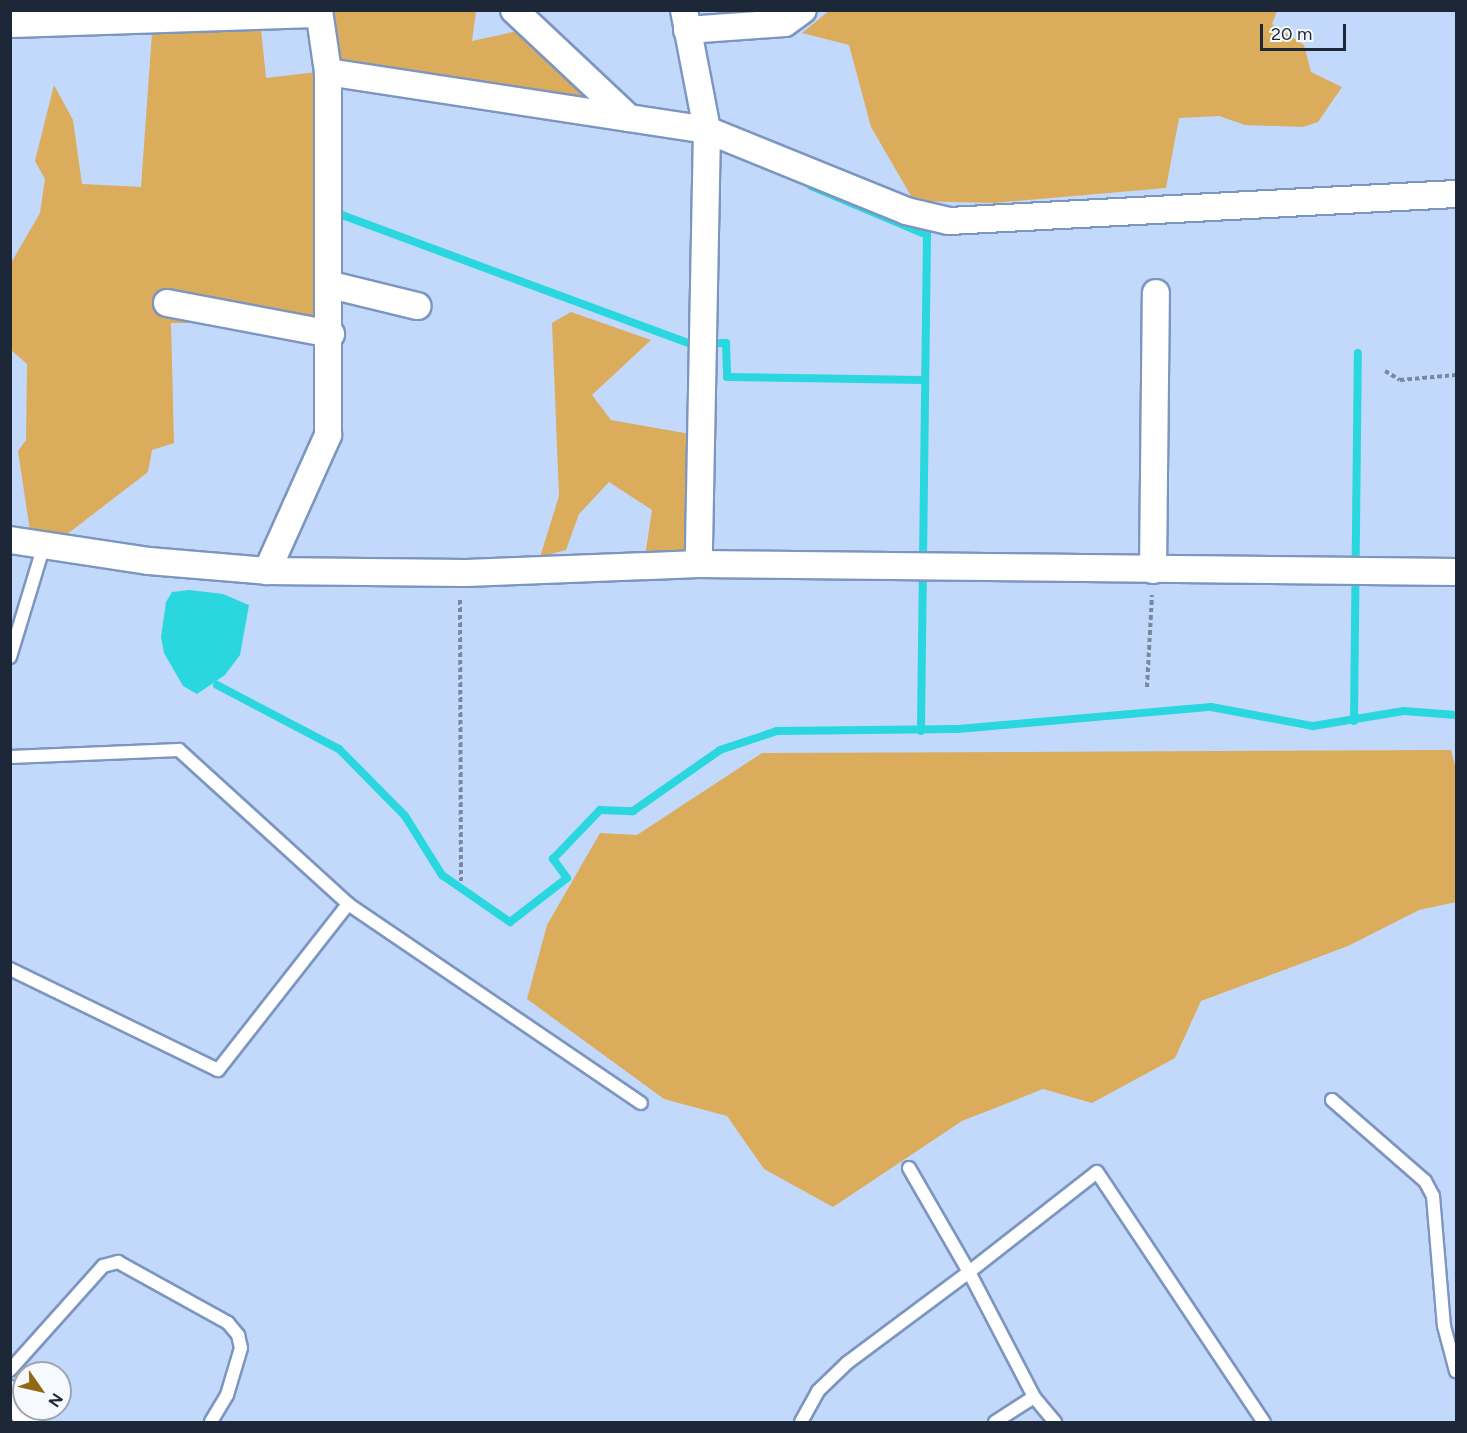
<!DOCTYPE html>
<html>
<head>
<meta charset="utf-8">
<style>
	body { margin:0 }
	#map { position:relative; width:1467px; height:1433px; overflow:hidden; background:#c2d9fc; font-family:Figtree,sans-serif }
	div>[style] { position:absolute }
	.green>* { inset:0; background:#dbac5c }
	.water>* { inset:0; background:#2bd7de }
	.stream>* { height:8px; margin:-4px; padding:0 4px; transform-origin:4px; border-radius:4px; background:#2bd7de }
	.path>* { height:4px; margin-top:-2px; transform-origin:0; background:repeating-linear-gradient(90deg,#7788a2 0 4.5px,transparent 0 7.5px) }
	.roads { filter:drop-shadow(2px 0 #7c96c0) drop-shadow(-2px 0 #7c96c0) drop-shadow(0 2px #7c96c0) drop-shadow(0 -2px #7c96c0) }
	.lane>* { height:12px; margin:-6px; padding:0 6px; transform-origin:6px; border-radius:6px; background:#fff }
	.street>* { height:26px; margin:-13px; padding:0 13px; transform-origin:13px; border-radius:13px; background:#fff }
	span { translate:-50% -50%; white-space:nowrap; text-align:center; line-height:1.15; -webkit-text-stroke:4.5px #f6f9fd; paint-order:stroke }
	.frame { position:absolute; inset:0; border:12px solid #1c2737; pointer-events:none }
	.north { position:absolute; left:12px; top:1361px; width:60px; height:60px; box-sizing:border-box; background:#f6f9fd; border:2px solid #9fa5ae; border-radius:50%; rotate:124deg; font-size:16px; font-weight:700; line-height:24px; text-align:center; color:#1c2737 }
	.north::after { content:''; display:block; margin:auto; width:21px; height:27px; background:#926912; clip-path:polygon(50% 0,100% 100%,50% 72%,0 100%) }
	.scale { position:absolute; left:1260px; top:24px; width:86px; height:27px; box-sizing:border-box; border:3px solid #1c2737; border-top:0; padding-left:8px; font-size:18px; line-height:21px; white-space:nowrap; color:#1c2737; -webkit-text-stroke:4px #f6f9fd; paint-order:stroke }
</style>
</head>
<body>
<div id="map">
	<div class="green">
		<div style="clip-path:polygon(329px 10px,476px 11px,472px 41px,522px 30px,604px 105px,334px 62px)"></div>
		<div style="clip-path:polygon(830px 10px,1277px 11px,1272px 24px,1304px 45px,1311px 72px,1342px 87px,1318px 122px,1303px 127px,1245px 125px,1219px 116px,1179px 118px,1166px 188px,993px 203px,914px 201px,871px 127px,849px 45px,802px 33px)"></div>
		<div style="clip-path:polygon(261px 29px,266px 78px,317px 72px,315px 322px,171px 323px,174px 443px,152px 450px,148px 472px,62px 538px,30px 531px,18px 451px,26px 440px,27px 364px,11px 350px,11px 263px,40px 213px,45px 179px,35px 161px,54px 85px,73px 120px,82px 184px,141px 187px,152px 33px)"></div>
		<div style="clip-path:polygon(571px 312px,651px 340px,592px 395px,611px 420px,690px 434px,687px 551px,645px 556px,652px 510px,609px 482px,579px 514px,566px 550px,540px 557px,559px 496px,552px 323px)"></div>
		<div style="clip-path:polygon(1451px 750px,1456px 769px,1456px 902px,1419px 910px,1348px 946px,1201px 1001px,1175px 1058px,1092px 1103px,1043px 1089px,962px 1121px,833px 1207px,764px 1169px,727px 1116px,664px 1099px,527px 999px,547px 925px,600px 833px,637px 835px,762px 753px)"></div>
	</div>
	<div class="water">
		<div style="clip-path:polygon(189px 590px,223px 594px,249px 605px,240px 655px,225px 675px,197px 694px,183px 686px,164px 653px,161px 637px,166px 602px,172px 592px)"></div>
	</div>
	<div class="stream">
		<div style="left:811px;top:186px;width:126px;rotate:22.9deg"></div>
		<div style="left:927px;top:235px;width:496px;rotate:90.7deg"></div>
		<div style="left:342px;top:215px;width:375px;rotate:20.3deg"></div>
		<div style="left:694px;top:345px;width:32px;rotate:-4deg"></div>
		<div style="left:726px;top:343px;width:34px;rotate:88deg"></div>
		<div style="left:727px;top:377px;width:195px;rotate:0.9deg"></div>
		<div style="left:217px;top:685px;width:138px;rotate:27.7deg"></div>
		<div style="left:339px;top:749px;width:94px;rotate:45.4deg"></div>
		<div style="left:405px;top:816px;width:70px;rotate:57.9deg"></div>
		<div style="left:442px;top:875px;width:83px;rotate:34.7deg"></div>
		<div style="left:510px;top:922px;width:72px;rotate:-37.7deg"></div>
		<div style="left:567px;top:878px;width:24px;rotate:-126deg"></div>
		<div style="left:553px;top:859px;width:68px;rotate:-46.2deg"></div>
		<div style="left:600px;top:810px;width:33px;rotate:2deg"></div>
		<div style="left:633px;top:811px;width:106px;rotate:-35deg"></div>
		<div style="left:720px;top:750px;width:60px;rotate:-18.4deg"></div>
		<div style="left:777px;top:731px;width:181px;rotate:-0.6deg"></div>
		<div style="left:958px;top:729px;width:254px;rotate:-5deg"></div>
		<div style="left:1211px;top:707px;width:104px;rotate:10.6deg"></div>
		<div style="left:1313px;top:726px;width:92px;rotate:-9.4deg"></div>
		<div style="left:1404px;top:711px;width:52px;rotate:4.4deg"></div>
		<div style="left:1354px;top:721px;width:368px;rotate:-89.4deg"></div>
	</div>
	<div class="path">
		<div style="left:1385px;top:371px;width:17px;rotate:31deg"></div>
		<div style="left:1400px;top:380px;width:56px;rotate:-5.1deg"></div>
		<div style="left:460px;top:600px;width:281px;rotate:89.8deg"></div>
		<div style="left:1147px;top:687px;width:92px;rotate:-86.9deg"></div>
	</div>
	<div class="roads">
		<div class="lane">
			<div style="left:10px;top:657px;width:117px;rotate:-73.1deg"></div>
			<div style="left:10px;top:757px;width:169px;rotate:-2.4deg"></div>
			<div style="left:179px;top:750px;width:229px;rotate:42.3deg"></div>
			<div style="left:348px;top:904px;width:354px;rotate:34.2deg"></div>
			<div style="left:10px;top:969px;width:231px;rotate:25.9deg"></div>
			<div style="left:218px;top:1070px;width:211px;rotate:-51.9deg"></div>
			<div style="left:1332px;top:1100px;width:123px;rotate:41.1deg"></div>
			<div style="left:1425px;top:1181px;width:17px;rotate:62deg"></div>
			<div style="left:1433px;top:1196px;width:130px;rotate:85.2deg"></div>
			<div style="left:1444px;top:1326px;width:47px;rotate:75.1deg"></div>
			<div style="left:909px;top:1168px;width:120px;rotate:60deg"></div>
			<div style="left:969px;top:1272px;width:162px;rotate:-38deg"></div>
			<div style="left:1097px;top:1172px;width:301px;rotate:56.3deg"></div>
			<div style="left:10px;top:1370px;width:140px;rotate:-48.2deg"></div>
			<div style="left:103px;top:1266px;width:16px;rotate:-15deg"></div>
			<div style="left:118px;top:1262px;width:126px;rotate:29deg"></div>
			<div style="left:228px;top:1323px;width:16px;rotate:50deg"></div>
			<div style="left:238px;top:1335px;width:13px;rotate:77deg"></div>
			<div style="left:241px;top:1348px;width:49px;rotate:106.6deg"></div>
			<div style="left:227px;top:1395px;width:31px;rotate:121deg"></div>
			<div style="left:801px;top:1422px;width:35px;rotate:-61deg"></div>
			<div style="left:818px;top:1391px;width:40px;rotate:-44deg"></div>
			<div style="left:847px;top:1363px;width:152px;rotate:-36.7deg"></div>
			<div style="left:969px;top:1272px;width:141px;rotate:62.5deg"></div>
			<div style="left:1034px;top:1397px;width:33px;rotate:50deg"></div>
			<div style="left:995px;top:1422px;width:46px;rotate:-32.7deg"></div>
		</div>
		<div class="street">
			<div style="left:514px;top:10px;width:158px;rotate:43.2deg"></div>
			<div style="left:684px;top:10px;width:122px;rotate:79.1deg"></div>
			<div style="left:707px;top:130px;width:434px;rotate:91.1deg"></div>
			<div style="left:10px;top:24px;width:307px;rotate:-1.9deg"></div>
			<div style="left:687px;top:30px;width:98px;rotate:-4.1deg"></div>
			<div style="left:785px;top:23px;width:22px;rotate:-36deg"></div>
			<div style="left:328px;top:72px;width:383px;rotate:8.7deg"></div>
			<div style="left:707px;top:130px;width:215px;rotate:22.1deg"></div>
			<div style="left:906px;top:211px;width:44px;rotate:13.1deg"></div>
			<div style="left:949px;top:221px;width:508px;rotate:-3.05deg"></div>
			<div style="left:331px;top:285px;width:89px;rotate:13.7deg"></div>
			<div style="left:167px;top:303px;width:167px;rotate:10.7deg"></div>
			<div style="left:10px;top:540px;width:141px;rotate:8.6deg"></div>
			<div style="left:149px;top:561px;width:118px;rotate:4.8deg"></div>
			<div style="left:267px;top:571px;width:199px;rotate:0.6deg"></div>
			<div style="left:466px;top:573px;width:233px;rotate:-2.2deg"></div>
			<div style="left:699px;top:564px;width:757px;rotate:0.61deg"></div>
			<div style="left:1153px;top:570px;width:277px;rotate:-89.4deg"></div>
			<div style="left:267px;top:571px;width:149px;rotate:-65.8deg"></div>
			<div style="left:328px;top:435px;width:363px;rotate:-90deg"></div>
			<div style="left:328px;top:72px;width:63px;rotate:-98.3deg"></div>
			<div style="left:10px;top:1394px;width:34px;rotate:54deg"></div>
		</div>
	</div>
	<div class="frame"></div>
	<div class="north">N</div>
	<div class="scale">20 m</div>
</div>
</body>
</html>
